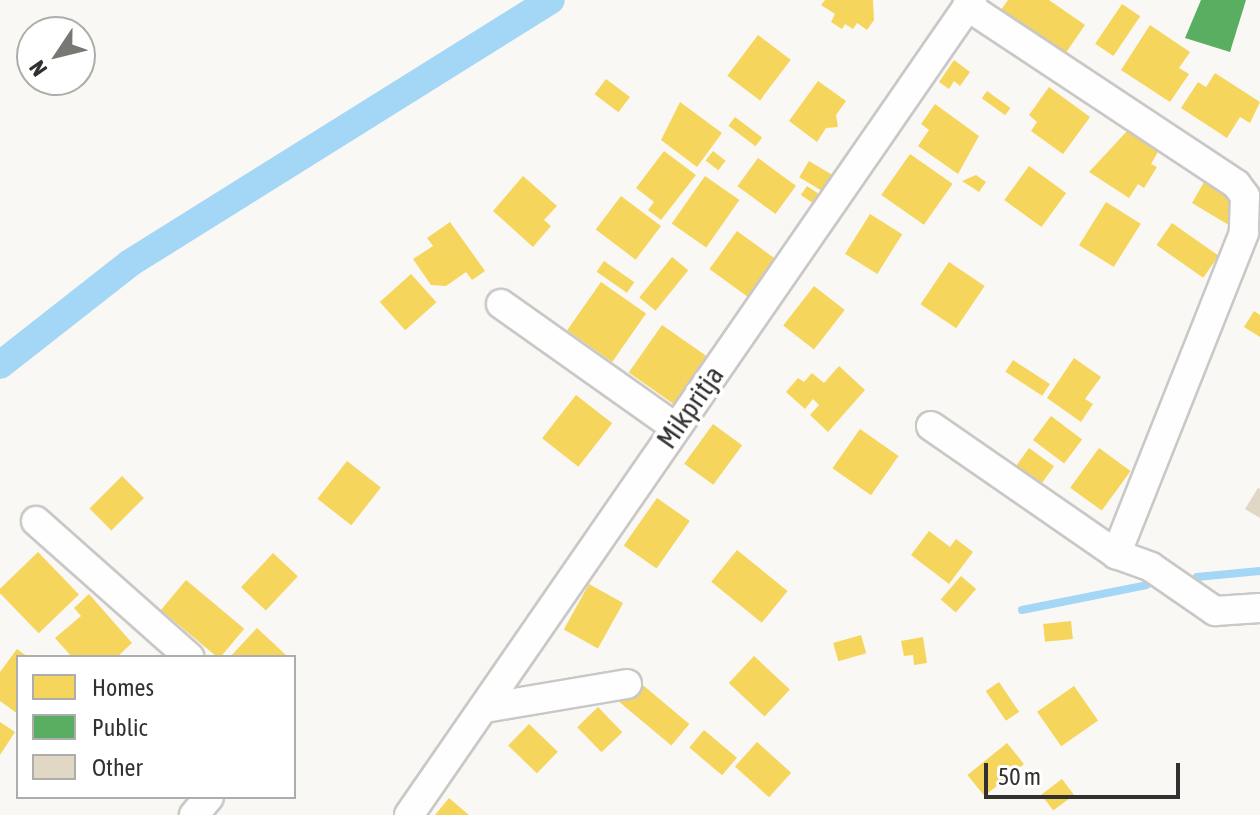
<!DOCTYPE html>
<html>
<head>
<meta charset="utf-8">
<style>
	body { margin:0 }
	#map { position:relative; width:1260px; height:815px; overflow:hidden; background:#faf8f5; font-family:"Asap Condensed",sans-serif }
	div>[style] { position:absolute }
	.homes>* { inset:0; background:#f6d55c; transform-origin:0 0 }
	.public>* { inset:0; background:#5aae61 }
	.stream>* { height:8px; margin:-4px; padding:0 4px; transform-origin:4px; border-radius:4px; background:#a4d6f5 }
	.canal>* { height:28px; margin:-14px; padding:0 14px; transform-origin:14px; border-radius:14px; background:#a4d6f5 }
	.building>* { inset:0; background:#e0d7c4 }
	.roads { filter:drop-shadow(2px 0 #cac8c6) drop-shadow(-2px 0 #cac8c6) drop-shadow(0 2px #cac8c6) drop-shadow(0 -2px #cac8c6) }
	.minor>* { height:28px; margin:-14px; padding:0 14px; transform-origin:14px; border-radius:14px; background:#fefefe }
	span { translate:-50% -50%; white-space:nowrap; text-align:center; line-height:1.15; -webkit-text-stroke:8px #fff; paint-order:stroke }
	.street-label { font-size:28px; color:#32312f }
	.legend { position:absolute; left:16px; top:655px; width:280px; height:144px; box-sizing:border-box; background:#fff; border:2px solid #adadac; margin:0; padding:10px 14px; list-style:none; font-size:24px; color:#32312f }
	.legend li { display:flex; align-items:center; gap:16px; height:40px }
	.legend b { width:40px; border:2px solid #adadac }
	.north { position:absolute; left:16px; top:16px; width:80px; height:80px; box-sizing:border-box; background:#fff; border:2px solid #adadac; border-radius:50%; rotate:235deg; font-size:22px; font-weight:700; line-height:32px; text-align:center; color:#32312f }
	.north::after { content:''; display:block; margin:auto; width:28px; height:36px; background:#787774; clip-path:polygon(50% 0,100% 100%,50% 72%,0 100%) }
	.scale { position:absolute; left:984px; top:763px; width:196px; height:36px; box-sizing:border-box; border:4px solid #32312f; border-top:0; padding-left:10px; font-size:24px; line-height:28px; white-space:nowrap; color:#32312f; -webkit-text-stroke:6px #fff; paint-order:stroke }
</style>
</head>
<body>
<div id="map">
	<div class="homes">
		<div style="clip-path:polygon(825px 0,873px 0,874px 20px,867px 30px,857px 23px,853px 29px,845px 24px,842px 29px,831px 22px,835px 14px,821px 5px)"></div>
		<div style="clip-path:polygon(1008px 0,1049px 0,1085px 25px,1065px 54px,1001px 10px)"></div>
		<div style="left:1122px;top:4px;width:22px;height:48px;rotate:34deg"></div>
		<div style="clip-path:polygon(1150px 25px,1190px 52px,1179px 68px,1189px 74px,1170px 102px,1121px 70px)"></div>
		<div style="left:758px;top:35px;width:41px;height:51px;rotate:37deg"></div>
		<div style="clip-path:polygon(954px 60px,970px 72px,960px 86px,954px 81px,949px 89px,939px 82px)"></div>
		<div style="clip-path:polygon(1215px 73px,1260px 102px,1250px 123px,1240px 117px,1227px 138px,1181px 108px,1198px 82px,1206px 87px)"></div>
		<div style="left:606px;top:79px;width:30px;height:19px;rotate:37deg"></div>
		<div style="clip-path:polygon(818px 81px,846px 101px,836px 115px,838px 127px,826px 128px,817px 142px,789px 121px)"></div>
		<div style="clip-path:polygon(1049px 87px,1090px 117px,1063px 154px,1031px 131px,1037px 122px,1029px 115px)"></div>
		<div style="left:987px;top:91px;width:29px;height:9px;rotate:36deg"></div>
		<div style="clip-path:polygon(680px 102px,722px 133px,697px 167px,661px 140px)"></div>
		<div style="clip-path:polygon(935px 104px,979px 136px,958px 174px,918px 146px,929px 130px,921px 124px)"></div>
		<div style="left:735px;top:117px;width:34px;height:11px;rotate:37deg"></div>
		<div style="clip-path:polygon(1128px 130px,1159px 150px,1151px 164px,1157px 167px,1144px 188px,1138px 184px,1129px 198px,1089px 172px)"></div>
		<div style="clip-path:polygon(664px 151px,696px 175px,661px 220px,648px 210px,654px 202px,636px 188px)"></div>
		<div style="left:713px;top:151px;width:16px;height:12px;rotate:38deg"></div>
		<div style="left:910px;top:154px;width:52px;height:50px;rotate:35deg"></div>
		<div style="left:758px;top:158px;width:47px;height:35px;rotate:36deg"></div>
		<div style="left:809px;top:161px;width:37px;height:19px;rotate:31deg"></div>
		<div style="left:1029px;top:166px;width:46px;height:42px;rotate:36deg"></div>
		<div style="clip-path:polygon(976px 175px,986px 182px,979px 192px,962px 181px)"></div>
		<div style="clip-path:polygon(1208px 175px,1242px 195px,1232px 227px,1192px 203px)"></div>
		<div style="clip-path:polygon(523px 176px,557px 206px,544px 220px,551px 226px,533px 247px,493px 211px)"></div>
		<div style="left:705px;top:176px;width:42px;height:58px;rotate:35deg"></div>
		<div style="left:807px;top:186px;width:23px;height:11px;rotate:34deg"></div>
		<div style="left:621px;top:196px;width:50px;height:42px;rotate:37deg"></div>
		<div style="left:1106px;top:202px;width:41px;height:51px;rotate:32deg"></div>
		<div style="left:870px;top:214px;width:38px;height:47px;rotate:32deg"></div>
		<div style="clip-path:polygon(450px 222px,485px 271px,472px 280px,466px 272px,446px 286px,431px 285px,413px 259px,433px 246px,427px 238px)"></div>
		<div style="left:1172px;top:223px;width:57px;height:27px;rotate:35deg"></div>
		<div style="left:737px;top:231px;width:52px;height:47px;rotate:36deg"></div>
		<div style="left:672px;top:257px;width:21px;height:52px;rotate:39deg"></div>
		<div style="left:604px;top:261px;width:37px;height:13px;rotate:35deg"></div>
		<div style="left:949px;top:262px;width:43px;height:51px;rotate:34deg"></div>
		<div style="left:411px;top:274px;width:38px;height:42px;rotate:48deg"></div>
		<div style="left:601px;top:282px;width:55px;height:59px;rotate:35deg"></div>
		<div style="left:814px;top:286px;width:39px;height:50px;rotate:38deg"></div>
		<div style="clip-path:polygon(1254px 311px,1260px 315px,1260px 337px,1244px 327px)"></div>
		<div style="left:662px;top:325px;width:56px;height:58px;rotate:35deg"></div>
		<div style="clip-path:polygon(1074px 358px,1101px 377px,1085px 399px,1093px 404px,1081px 422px,1047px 398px)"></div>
		<div style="left:1013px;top:360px;width:44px;height:14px;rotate:33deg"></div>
		<div style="clip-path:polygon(839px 366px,865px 390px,828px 432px,810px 415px,819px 405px,813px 399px,805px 409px,786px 392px,798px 378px,804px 382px,812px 373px,824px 383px)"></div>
		<div style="left:576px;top:395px;width:46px;height:55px;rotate:38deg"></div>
		<div style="left:1051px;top:416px;width:39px;height:30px;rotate:37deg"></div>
		<div style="left:713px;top:424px;width:36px;height:49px;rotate:36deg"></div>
		<div style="left:860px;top:429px;width:47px;height:48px;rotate:35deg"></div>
		<div style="left:1029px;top:448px;width:31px;height:25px;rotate:36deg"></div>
		<div style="left:1099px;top:448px;width:39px;height:49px;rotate:36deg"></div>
		<div style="left:347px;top:461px;width:43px;height:48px;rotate:38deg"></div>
		<div style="left:122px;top:476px;width:31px;height:46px;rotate:45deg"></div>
		<div style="left:657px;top:498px;width:40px;height:58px;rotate:35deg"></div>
		<div style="clip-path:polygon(929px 531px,950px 547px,956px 539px,973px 552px,949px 584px,911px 555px)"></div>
		<div style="left:737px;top:550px;width:65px;height:41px;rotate:39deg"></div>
		<div style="left:38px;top:552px;width:59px;height:56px;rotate:46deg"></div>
		<div style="left:273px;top:553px;width:34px;height:47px;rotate:43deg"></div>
		<div style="left:961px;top:576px;width:20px;height:31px;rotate:41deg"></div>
		<div style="left:186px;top:580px;width:76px;height:39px;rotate:40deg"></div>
		<div style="left:589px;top:584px;width:39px;height:52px;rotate:29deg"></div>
		<div style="clip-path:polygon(89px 594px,132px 643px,117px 657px,72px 657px,55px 638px,81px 616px,74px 608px)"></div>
		<div style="left:1071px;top:621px;width:18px;height:28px;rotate:84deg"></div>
		<div style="clip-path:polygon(257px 628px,288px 657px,230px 657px)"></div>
		<div style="left:861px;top:635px;width:19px;height:29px;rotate:74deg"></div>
		<div style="clip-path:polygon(923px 637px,927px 663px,914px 665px,913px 655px,904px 656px,901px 641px)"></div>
		<div style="clip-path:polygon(17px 649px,28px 657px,18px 657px,18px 714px,0 701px,0 672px)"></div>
		<div style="left:754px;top:656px;width:49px;height:37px;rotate:43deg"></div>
		<div style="left:638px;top:681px;width:67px;height:28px;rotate:40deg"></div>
		<div style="left:999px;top:682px;width:36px;height:16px;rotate:56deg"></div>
		<div style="left:1074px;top:686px;width:42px;height:45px;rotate:55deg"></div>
		<div style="left:598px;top:707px;width:35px;height:29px;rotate:46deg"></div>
		<div style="clip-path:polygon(0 722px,15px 732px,0 755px)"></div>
		<div style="left:529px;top:724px;width:40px;height:30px;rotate:44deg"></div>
		<div style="left:704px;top:730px;width:43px;height:23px;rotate:40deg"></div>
		<div style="left:757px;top:742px;width:46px;height:33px;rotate:42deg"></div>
		<div style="left:1007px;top:743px;width:27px;height:51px;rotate:51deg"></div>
		<div style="left:1062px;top:779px;width:20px;height:26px;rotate:53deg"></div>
		<div style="clip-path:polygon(449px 798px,469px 815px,435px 815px)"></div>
	</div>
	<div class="public">
		<div style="clip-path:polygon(1201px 0,1246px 0,1230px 52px,1185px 38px)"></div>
	</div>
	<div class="stream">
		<div style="left:1197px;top:577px;width:63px;rotate:-5.4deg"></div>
		<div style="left:1022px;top:610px;width:127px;rotate:-11.3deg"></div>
	</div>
	<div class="canal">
		<div style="left:0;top:365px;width:165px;rotate:-38.1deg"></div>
		<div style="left:130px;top:263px;width:496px;rotate:-32deg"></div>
	</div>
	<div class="building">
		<div style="clip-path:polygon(1258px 488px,1260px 489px,1260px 518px,1245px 509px)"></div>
	</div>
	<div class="roads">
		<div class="minor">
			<div style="left:967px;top:6px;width:323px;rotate:33.5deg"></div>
			<div style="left:1236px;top:184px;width:15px;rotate:53deg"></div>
			<div style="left:1245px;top:196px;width:37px;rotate:92deg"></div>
			<div style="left:1244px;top:233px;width:346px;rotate:111.7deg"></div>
			<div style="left:501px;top:304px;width:214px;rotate:35.3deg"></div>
			<div style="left:931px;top:426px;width:225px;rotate:34.7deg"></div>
			<div style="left:1116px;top:554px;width:37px;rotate:20deg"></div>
			<div style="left:1151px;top:567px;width:78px;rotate:34.5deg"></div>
			<div style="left:1215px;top:611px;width:45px;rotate:-3.8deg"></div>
			<div style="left:36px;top:521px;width:205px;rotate:41.6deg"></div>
			<div style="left:485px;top:708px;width:144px;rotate:-9.6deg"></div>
			<div style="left:194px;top:815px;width:23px;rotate:-50deg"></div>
			<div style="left:409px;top:815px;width:991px;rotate:-55.36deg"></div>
		</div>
	</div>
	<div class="street-label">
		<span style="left:690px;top:407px;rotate:-55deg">Mikpritja</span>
	</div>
	<ul class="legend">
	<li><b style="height:22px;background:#f6d55c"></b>Homes</li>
	<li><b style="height:22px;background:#5aae61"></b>Public</li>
	<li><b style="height:22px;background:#e0d7c4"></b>Other</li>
	</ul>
	<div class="north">N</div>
	<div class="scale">50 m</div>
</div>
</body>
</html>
